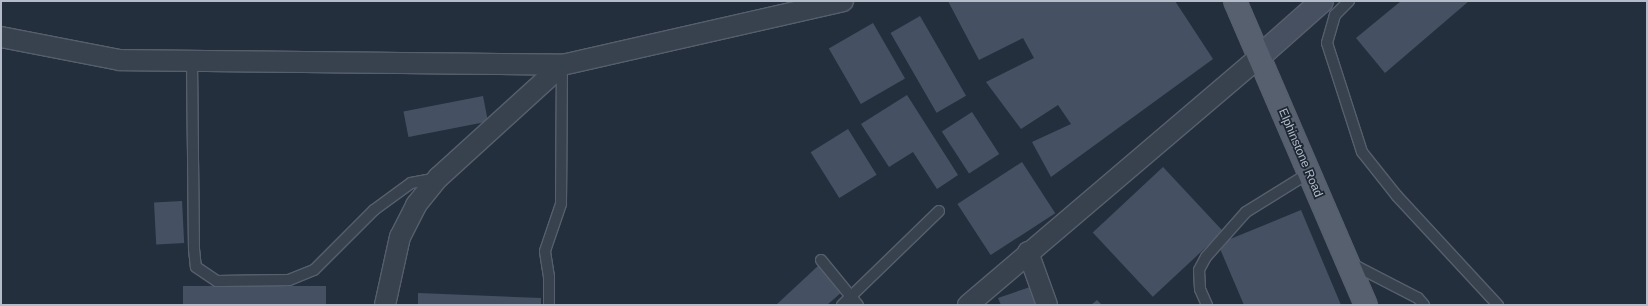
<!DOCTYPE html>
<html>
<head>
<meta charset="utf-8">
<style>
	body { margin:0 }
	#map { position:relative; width:1648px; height:306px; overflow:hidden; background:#242f3e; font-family:Helvetica,sans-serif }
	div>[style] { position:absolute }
	.building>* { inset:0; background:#455162; transform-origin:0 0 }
	.roads { filter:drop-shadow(1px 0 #565f6c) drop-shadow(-1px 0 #565f6c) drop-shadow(0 1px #565f6c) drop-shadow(0 -1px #565f6c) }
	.lane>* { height:10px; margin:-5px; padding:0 5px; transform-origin:5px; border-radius:5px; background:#38414e }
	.street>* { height:20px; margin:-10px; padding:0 10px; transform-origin:10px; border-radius:10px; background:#38414e }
	.secondary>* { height:22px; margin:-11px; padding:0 11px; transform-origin:11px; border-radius:11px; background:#465061 }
	.primary>* { height:22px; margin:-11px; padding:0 11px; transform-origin:11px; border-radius:11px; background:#56606e }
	span { translate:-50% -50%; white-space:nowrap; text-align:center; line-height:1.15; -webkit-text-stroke:3.5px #1d2633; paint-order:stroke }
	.street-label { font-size:12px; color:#b4bcc9 }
	.frame { position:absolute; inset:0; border:2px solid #b4bcc9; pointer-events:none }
</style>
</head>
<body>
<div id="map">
	<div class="building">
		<div style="clip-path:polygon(948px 1px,1175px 1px,1213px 59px,1051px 177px,1032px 142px,1071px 124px,1058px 105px,1021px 129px,986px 82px,1034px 58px,1023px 38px,979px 60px)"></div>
		<div style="clip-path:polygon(1401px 1px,1469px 1px,1385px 73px,1356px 38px)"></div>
		<div style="left:920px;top:16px;width:92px;height:34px;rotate:60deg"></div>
		<div style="left:873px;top:23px;width:64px;height:51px;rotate:60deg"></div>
		<div style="clip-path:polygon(907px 95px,958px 175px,937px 189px,913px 152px,889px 167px,861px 124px)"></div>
		<div style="left:483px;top:96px;width:26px;height:81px;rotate:79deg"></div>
		<div style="left:972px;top:112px;width:50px;height:36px;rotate:57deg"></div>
		<div style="left:848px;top:129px;width:54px;height:44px;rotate:58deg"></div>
		<div style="left:1022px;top:162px;width:61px;height:77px;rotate:57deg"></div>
		<div style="left:1163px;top:167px;width:88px;height:96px;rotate:47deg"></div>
		<div style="left:182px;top:201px;width:42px;height:28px;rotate:87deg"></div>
		<div style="clip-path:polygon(1301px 210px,1341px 305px,1244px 305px,1218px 244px)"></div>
		<div style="clip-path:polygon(819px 265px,843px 291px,827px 305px,776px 305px)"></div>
		<div style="left:326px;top:286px;width:19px;height:143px;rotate:90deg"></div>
		<div style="clip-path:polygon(1033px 286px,1040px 305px,1001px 305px,998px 298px)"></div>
		<div style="clip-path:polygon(418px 293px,541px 298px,541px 305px,418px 305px)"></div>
		<div style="clip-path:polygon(1097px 300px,1102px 305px,1091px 305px)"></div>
	</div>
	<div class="roads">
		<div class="lane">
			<div style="left:1349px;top:1px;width:20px;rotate:135deg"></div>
			<div style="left:1335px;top:15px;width:29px;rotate:106deg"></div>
			<div style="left:1327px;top:43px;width:114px;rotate:72.2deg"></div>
			<div style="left:1362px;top:152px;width:56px;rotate:51.5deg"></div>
			<div style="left:1397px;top:196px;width:149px;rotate:47.2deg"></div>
			<div style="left:192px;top:61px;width:188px;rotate:89.4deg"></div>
			<div style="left:194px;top:249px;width:18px;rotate:84deg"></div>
			<div style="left:196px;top:267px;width:25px;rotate:34deg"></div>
			<div style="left:217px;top:281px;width:72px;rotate:-0.8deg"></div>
			<div style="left:289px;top:280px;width:27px;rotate:-22deg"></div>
			<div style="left:314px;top:270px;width:85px;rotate:-45deg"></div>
			<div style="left:374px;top:210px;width:46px;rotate:-36.1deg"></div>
			<div style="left:411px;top:183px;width:26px;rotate:-11deg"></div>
			<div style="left:821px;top:260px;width:58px;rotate:50.6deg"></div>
			<div style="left:1352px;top:264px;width:74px;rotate:27.3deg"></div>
			<div style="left:1418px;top:298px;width:9px;rotate:49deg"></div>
			<div style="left:549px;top:305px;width:28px;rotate:-90deg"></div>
			<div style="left:549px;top:277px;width:26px;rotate:-99deg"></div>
			<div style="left:545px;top:251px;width:50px;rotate:-71.2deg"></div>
			<div style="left:561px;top:204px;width:138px;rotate:-89.6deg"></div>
			<div style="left:842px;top:305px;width:135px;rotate:-44.1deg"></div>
			<div style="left:1207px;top:305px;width:17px;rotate:-114deg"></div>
			<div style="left:1200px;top:289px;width:19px;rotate:-93deg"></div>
			<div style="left:1199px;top:270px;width:15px;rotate:-62deg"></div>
			<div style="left:1206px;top:257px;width:60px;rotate:-48.4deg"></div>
			<div style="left:1246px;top:212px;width:74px;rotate:-31.8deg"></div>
		</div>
		<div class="street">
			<div style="left:1px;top:37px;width:120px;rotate:11deg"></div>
			<div style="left:119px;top:60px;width:443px;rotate:0.6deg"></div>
			<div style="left:562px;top:65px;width:288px;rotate:-12.8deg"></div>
			<div style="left:1028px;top:252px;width:56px;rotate:70.3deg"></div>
			<div style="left:385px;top:305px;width:70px;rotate:-77.6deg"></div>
			<div style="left:400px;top:237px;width:36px;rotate:-63deg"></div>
			<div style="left:416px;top:205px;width:36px;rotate:-51deg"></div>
			<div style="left:439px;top:177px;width:166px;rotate:-42.3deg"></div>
			<div style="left:968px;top:305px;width:382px;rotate:-40.4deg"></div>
		</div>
		<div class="secondary">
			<div style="left:1259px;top:57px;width:84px;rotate:-41.6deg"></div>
		</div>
		<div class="primary">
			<div style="left:1235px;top:1px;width:331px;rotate:66.7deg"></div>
		</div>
	</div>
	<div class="street-label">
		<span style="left:1300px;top:153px;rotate:67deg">Elphinstone Road</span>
	</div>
	<div class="frame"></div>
</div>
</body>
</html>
